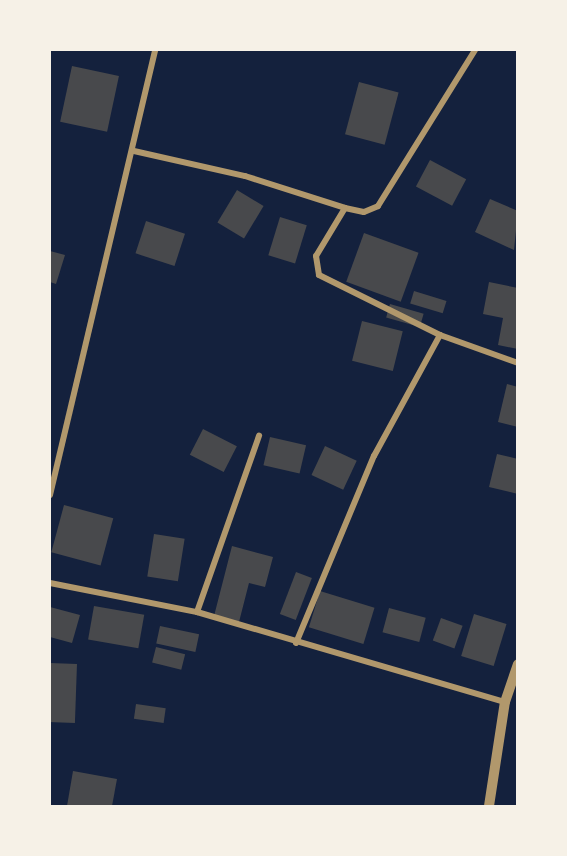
<!DOCTYPE html>
<html>
<head>
<meta charset="utf-8">
<style>
	body { margin:0 }
	#map { position:relative; width:567px; height:856px; overflow:hidden; background:#14213d; font-family:"Roboto Condensed",sans-serif }
	div>[style] { position:absolute }
	.building>* { inset:0; background:#48494c; transform-origin:0 0 }
	.minor>* { height:6px; margin:-3px; padding:0 3px; transform-origin:3px; border-radius:3px; background:#b1986c }
	.tertiary>* { height:10px; margin:-5px; padding:0 5px; transform-origin:5px; border-radius:5px; background:#b1986c }
	span { translate:-50% -50%; white-space:nowrap; text-align:center; line-height:1.15; -webkit-text-stroke:4.5px #f6f1e7; paint-order:stroke }
	.frame { position:absolute; inset:0; border:51px solid #f6f1e7; pointer-events:none }
</style>
</head>
<body>
<div id="map">
	<div class="building">
		<div style="left:72px;top:66px;width:48px;height:57px;rotate:12deg"></div>
		<div style="left:359px;top:82px;width:41px;height:54px;rotate:15deg"></div>
		<div style="left:430px;top:160px;width:41px;height:30px;rotate:28deg"></div>
		<div style="left:237px;top:190px;width:31px;height:38px;rotate:31deg"></div>
		<div style="clip-path:polygon(490px 199px,518px 211px,514px 250px,475px 232px)"></div>
		<div style="left:280px;top:217px;width:28px;height:40px;rotate:17deg"></div>
		<div style="left:146px;top:221px;width:41px;height:34px;rotate:18deg"></div>
		<div style="left:364px;top:233px;width:58px;height:52px;rotate:20deg"></div>
		<div style="clip-path:polygon(50px 251px,65px 255px,56px 284px,50px 282px)"></div>
		<div style="clip-path:polygon(489px 282px,518px 288px,518px 349px,498px 345px,503px 318px,483px 314px)"></div>
		<div style="left:414px;top:291px;width:34px;height:13px;rotate:17deg"></div>
		<div style="left:390px;top:304px;width:35px;height:14px;rotate:16deg"></div>
		<div style="left:362px;top:321px;width:42px;height:41px;rotate:14deg"></div>
		<div style="clip-path:polygon(507px 384px,518px 387px,518px 427px,498px 422px)"></div>
		<div style="left:203px;top:429px;width:38px;height:29px;rotate:27deg"></div>
		<div style="left:270px;top:437px;width:37px;height:29px;rotate:13deg"></div>
		<div style="left:325px;top:446px;width:35px;height:32px;rotate:25deg"></div>
		<div style="clip-path:polygon(497px 454px,518px 459px,518px 494px,489px 487px)"></div>
		<div style="left:64px;top:505px;width:51px;height:49px;rotate:15deg"></div>
		<div style="left:154px;top:534px;width:31px;height:43px;rotate:9deg"></div>
		<div style="clip-path:polygon(232px 546px,273px 557px,265px 587px,249px 583px,239px 622px,214px 616px)"></div>
		<div style="left:296px;top:572px;width:17px;height:45px;rotate:21deg"></div>
		<div style="left:320px;top:591px;width:57px;height:38px;rotate:17deg"></div>
		<div style="left:94px;top:606px;width:51px;height:34px;rotate:10deg"></div>
		<div style="clip-path:polygon(50px 607px,80px 615px,72px 643px,50px 637px)"></div>
		<div style="left:389px;top:608px;width:38px;height:25px;rotate:15deg"></div>
		<div style="left:474px;top:614px;width:34px;height:44px;rotate:17deg"></div>
		<div style="left:441px;top:618px;width:23px;height:24px;rotate:20deg"></div>
		<div style="left:160px;top:626px;width:40px;height:18px;rotate:12deg"></div>
		<div style="left:156px;top:647px;width:30px;height:16px;rotate:14deg"></div>
		<div style="left:50px;top:663px;width:27px;height:59px;rotate:2deg"></div>
		<div style="left:136px;top:704px;width:30px;height:15px;rotate:8deg"></div>
		<div style="clip-path:polygon(73px 771px,117px 779px,112px 806px,67px 806px)"></div>
	</div>
	<div class="minor">
		<div style="left:134px;top:151px;width:114px;rotate:12.7deg"></div>
		<div style="left:245px;top:176px;width:105px;rotate:17.7deg"></div>
		<div style="left:345px;top:208px;width:56px;rotate:121.1deg"></div>
		<div style="left:316px;top:256px;width:19px;rotate:81deg"></div>
		<div style="left:319px;top:275px;width:135px;rotate:26.4deg"></div>
		<div style="left:440px;top:335px;width:83px;rotate:19.7deg"></div>
		<div style="left:345px;top:208px;width:19px;rotate:12deg"></div>
		<div style="left:364px;top:212px;width:15px;rotate:-23deg"></div>
		<div style="left:378px;top:206px;width:184px;rotate:-58.1deg"></div>
		<div style="left:50px;top:495px;width:457px;rotate:-76.7deg"></div>
		<div style="left:50px;top:583px;width:150px;rotate:11.2deg"></div>
		<div style="left:197px;top:612px;width:321px;rotate:16.3deg"></div>
		<div style="left:197px;top:612px;width:187px;rotate:-70.6deg"></div>
		<div style="left:296px;top:643px;width:203px;rotate:-67.4deg"></div>
		<div style="left:374px;top:456px;width:138px;rotate:-61.4deg"></div>
	</div>
	<div class="tertiary">
		<div style="left:489px;top:806px;width:105px;rotate:-81.3deg"></div>
		<div style="left:505px;top:702px;width:40px;rotate:-71.1deg"></div>
	</div>
	<div class="frame"></div>
</div>
</body>
</html>
